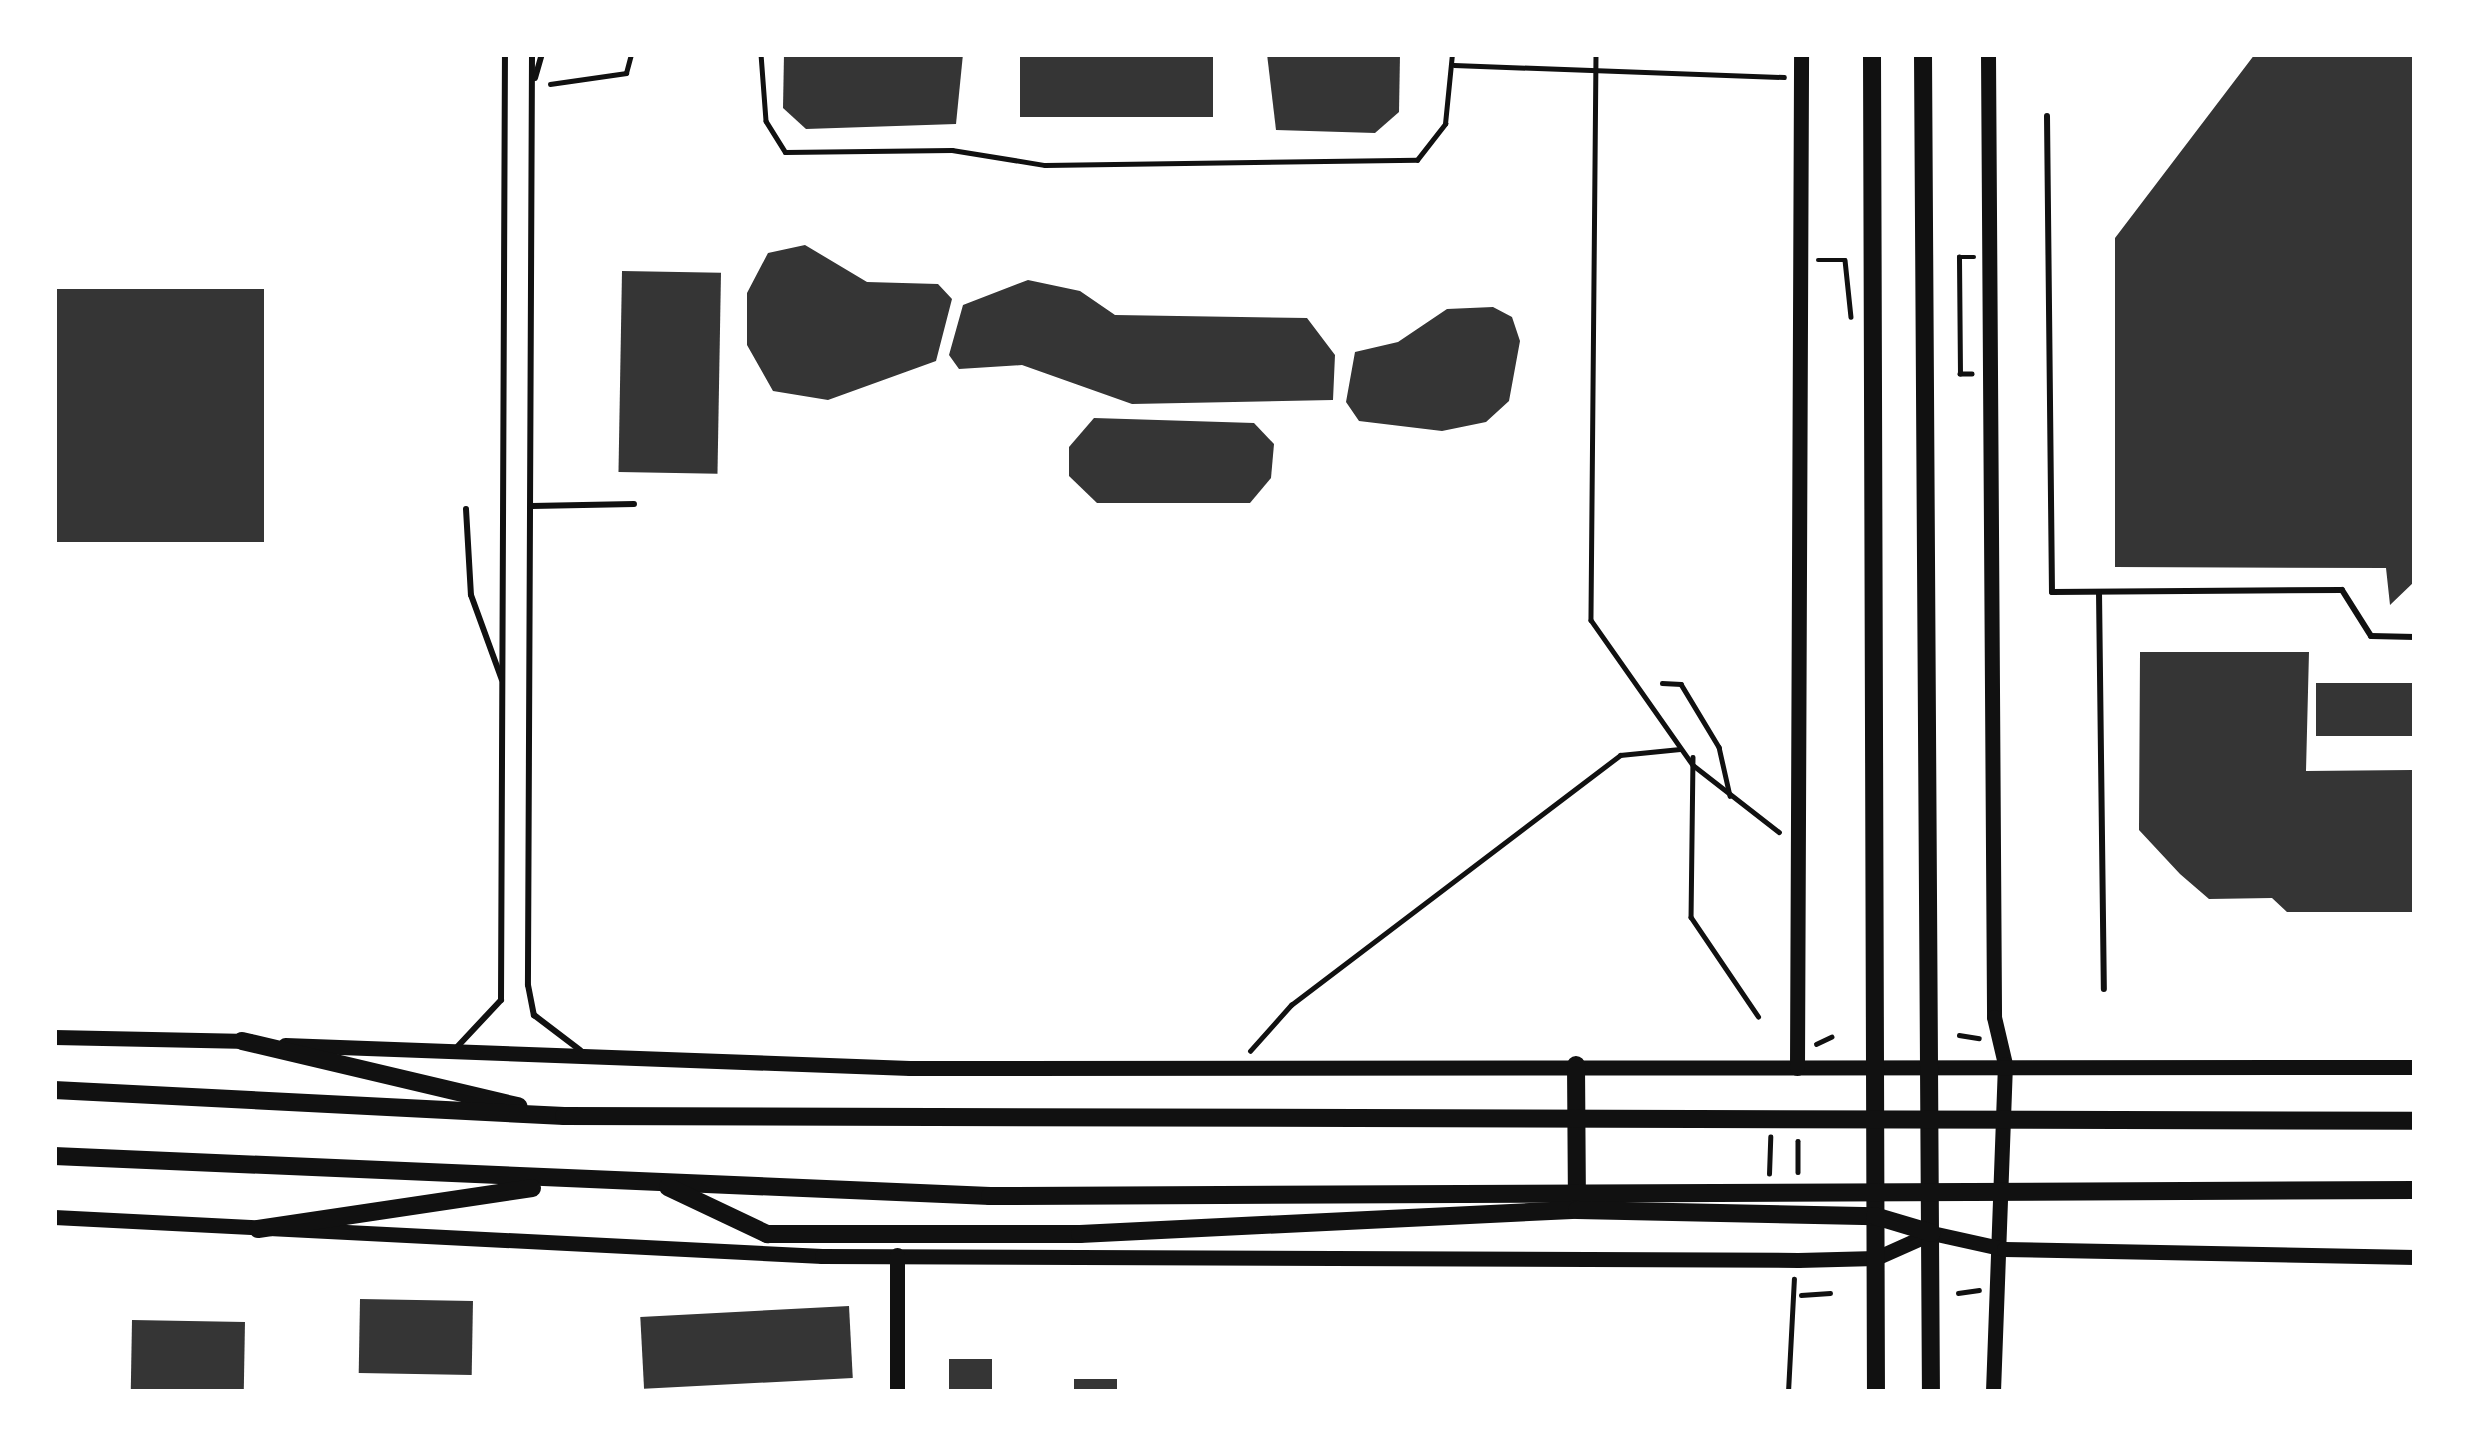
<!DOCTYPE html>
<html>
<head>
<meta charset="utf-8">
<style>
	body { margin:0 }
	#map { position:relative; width:2469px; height:1446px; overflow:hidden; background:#fff; font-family:"Work Sans",sans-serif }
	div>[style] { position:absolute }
	.building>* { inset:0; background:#353535; transform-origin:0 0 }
	.path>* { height:4.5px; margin:-2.25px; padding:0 2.25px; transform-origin:2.25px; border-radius:2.25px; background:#111 }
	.service>* { height:6px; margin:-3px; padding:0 3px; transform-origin:3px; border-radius:3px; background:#111 }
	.tertiary>* { height:15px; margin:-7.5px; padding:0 7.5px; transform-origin:7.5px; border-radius:7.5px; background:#111 }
	.trunk>* { height:18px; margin:-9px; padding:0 9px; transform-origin:9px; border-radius:9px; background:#111 }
	span { translate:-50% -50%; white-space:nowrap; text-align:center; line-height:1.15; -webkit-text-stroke:12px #fff; paint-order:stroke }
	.frame { position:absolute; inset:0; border:57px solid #fff; pointer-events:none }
</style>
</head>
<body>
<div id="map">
	<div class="building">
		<div style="clip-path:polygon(784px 54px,963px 54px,956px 124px,806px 129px,783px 108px)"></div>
		<div style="left:1020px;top:54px;width:193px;height:63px"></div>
		<div style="clip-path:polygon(1267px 54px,1400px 54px,1399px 112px,1375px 133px,1276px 130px)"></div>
		<div style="clip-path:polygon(2255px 54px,2415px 54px,2415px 581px,2390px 605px,2386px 568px,2115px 567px,2115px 238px)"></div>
		<div style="clip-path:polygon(805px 245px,867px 282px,938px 284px,952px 299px,936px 361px,828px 400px,773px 391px,747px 345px,747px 293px,768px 253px)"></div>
		<div style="left:622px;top:271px;width:99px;height:201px;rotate:1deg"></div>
		<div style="clip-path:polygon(1028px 280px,1080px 291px,1115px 315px,1307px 318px,1335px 355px,1333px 400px,1132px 404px,1022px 365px,959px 369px,949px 355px,963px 305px)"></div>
		<div style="left:264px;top:289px;width:253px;height:210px;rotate:90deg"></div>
		<div style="clip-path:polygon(1493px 307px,1512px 317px,1520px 341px,1509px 401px,1486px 422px,1442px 431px,1359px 421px,1346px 402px,1355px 352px,1398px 342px,1447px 309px)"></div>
		<div style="clip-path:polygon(1094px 418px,1254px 423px,1274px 444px,1271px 478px,1250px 503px,1097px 503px,1069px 476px,1069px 447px)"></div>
		<div style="clip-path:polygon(2140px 652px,2309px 652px,2306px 771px,2412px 770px,2412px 912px,2287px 912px,2272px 898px,2209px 899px,2180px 874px,2139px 830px)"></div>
		<div style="left:2316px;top:683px;width:99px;height:53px"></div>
		<div style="left:360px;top:1299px;width:113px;height:74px;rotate:1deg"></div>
		<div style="left:849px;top:1306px;width:72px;height:209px;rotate:87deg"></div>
		<div style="left:132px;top:1320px;width:113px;height:72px;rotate:1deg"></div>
		<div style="left:992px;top:1359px;width:33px;height:43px;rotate:90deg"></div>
		<div style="left:1117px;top:1379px;width:13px;height:43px;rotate:90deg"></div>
	</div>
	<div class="path">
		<div style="left:761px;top:54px;width:67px;rotate:85.7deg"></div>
		<div style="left:766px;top:121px;width:36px;rotate:58deg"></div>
		<div style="left:785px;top:152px;width:167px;rotate:-0.7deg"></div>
		<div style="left:952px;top:150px;width:94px;rotate:9.2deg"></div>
		<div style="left:1045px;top:165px;width:372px;rotate:-0.8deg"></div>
		<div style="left:1417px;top:160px;width:46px;rotate:-52.1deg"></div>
		<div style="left:1445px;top:124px;width:70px;rotate:-84.3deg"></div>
		<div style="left:1596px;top:54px;width:566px;rotate:90.51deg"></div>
		<div style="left:1591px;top:620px;width:177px;rotate:54.9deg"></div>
		<div style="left:1693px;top:765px;width:109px;rotate:37.9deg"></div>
		<div style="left:1454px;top:65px;width:330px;rotate:2.1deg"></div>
		<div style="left:550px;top:84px;width:77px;rotate:-8.2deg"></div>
		<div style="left:626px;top:73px;width:20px;rotate:-75deg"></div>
		<div style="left:1818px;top:260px;width:27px"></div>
		<div style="left:1845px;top:260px;width:57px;rotate:84deg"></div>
		<div style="left:1972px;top:374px;width:12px;rotate:180deg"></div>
		<div style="left:1960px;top:374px;width:117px;rotate:-90.5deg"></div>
		<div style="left:1959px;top:257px;width:15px"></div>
		<div style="left:1662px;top:683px;width:19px;rotate:3deg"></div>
		<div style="left:1681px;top:684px;width:74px;rotate:58.9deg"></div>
		<div style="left:1719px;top:747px;width:50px;rotate:77.3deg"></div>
		<div style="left:1693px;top:757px;width:160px;rotate:90.7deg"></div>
		<div style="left:1691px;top:917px;width:120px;rotate:55.9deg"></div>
		<div style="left:1959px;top:1035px;width:20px;rotate:9deg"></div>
		<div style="left:1816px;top:1044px;width:17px;rotate:-25deg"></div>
		<div style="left:1250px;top:1051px;width:62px;rotate:-48.3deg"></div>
		<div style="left:1291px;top:1005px;width:413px;rotate:-37.2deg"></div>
		<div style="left:1620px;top:755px;width:60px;rotate:-5.7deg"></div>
		<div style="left:1798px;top:1141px;width:31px;rotate:90deg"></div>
		<div style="left:1769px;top:1174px;width:37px;rotate:-88deg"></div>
		<div style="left:1958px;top:1293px;width:21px;rotate:-8deg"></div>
		<div style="left:1801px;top:1295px;width:29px;rotate:-4deg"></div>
		<div style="left:1788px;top:1392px;width:113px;rotate:-87deg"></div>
	</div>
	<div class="service">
		<div style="left:532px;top:54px;width:931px;rotate:90.25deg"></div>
		<div style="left:528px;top:985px;width:31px;rotate:79deg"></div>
		<div style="left:534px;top:1015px;width:58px;rotate:37.3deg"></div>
		<div style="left:535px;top:78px;width:25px;rotate:-74deg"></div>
		<div style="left:2047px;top:116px;width:476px;rotate:89.4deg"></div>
		<div style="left:2052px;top:592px;width:290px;rotate:-0.4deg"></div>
		<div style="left:2342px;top:590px;width:54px;rotate:57.8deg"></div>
		<div style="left:2371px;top:636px;width:44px;rotate:1.3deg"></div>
		<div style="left:532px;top:506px;width:102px;rotate:-1.1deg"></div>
		<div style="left:466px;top:509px;width:86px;rotate:86.7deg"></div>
		<div style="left:471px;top:595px;width:90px;rotate:70deg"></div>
		<div style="left:2099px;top:592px;width:397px;rotate:89.3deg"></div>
		<div style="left:458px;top:1046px;width:63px;rotate:-46.9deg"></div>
		<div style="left:501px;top:1000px;width:946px;rotate:-89.76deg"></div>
	</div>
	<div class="tertiary">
		<div style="left:1988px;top:54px;width:963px;rotate:89.64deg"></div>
		<div style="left:1994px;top:1017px;width:48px;rotate:76.8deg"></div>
		<div style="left:2005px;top:1064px;width:328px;rotate:92.1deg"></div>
		<div style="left:54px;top:1037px;width:195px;rotate:1.2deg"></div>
		<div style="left:285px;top:1045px;width:625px;rotate:2.11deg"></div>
		<div style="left:910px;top:1068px;width:1505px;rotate:-0.04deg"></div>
		<div style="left:1797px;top:1068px;width:1014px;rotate:-89.77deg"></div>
		<div style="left:54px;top:1217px;width:769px;rotate:2.91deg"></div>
		<div style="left:822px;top:1256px;width:976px;rotate:0.23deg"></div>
		<div style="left:1798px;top:1260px;width:78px;rotate:-1.5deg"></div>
		<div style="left:1876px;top:1258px;width:61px;rotate:-24.1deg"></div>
		<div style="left:1932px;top:1233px;width:74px;rotate:12.5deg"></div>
		<div style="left:2004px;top:1249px;width:411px;rotate:1.1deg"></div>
		<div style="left:897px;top:1392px;width:137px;rotate:-90deg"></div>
	</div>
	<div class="trunk">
		<div style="left:1872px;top:54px;width:1338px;rotate:89.83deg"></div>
		<div style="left:1923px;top:54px;width:1338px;rotate:89.66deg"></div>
		<div style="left:242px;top:1041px;width:284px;rotate:13.3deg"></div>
		<div style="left:1576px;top:1065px;width:140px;rotate:89.6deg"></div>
		<div style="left:54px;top:1090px;width:511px;rotate:2.92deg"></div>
		<div style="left:564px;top:1116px;width:1851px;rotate:0.15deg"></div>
		<div style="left:54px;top:1156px;width:937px;rotate:2.45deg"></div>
		<div style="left:990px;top:1196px;width:1425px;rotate:-0.24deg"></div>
		<div style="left:668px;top:1187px;width:110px;rotate:25.4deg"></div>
		<div style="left:767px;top:1234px;width:313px"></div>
		<div style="left:1080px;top:1234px;width:498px;rotate:-2.8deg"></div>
		<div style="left:1577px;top:1210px;width:298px;rotate:1.2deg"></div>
		<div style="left:1875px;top:1216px;width:59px;rotate:16.6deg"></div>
		<div style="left:258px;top:1229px;width:277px;rotate:-8.5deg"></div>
	</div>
	<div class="frame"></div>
</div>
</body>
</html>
